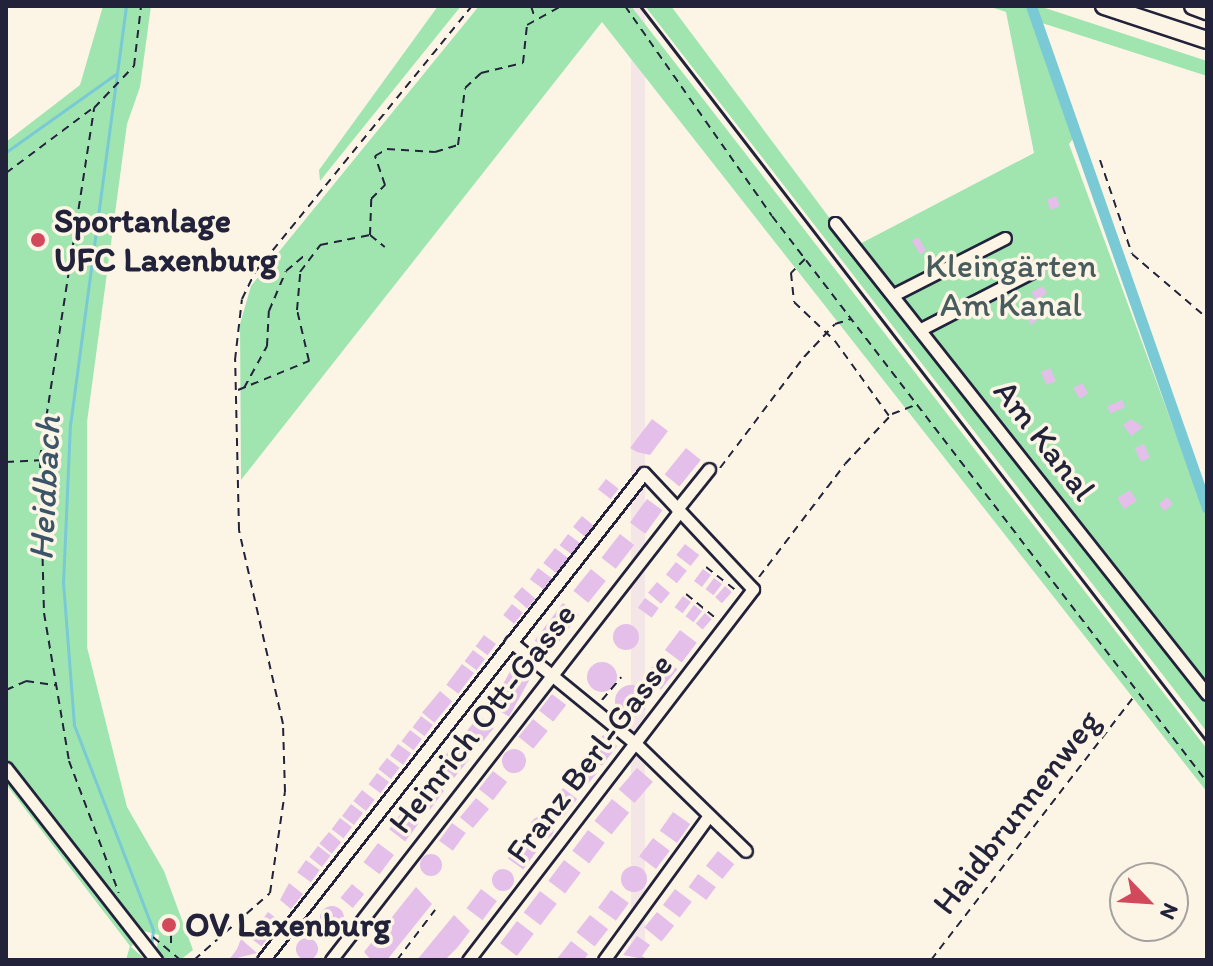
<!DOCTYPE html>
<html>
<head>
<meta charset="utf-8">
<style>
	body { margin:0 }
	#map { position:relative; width:1213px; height:966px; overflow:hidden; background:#fcf5e5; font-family:Itim,sans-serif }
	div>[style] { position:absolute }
	.built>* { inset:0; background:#f4e5e6; transform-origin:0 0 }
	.green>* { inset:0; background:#a0e5b0 }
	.stream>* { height:3px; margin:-1.5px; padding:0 1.5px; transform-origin:1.5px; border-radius:1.5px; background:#7acad5 }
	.canal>* { height:11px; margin:-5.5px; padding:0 5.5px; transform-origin:5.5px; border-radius:5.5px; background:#7acad5 }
	.building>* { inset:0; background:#e3bfe9; transform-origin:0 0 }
	.round { border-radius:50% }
	.path>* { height:2px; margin-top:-1px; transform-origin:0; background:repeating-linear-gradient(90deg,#22223b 0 8px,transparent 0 14px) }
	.roads { filter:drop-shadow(2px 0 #22223b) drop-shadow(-2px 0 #22223b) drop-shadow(0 2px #22223b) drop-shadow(0 -2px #22223b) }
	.minor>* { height:11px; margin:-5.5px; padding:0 5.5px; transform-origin:5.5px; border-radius:5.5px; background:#fcf5e5 }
	.highway>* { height:16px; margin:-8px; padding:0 8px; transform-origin:8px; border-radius:8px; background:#fcf5e5 }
	.rail>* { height:3px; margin:-1.5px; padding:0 1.5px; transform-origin:1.5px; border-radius:1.5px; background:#22223b }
	.dots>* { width:22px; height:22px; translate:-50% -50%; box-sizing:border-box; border:4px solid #fcf5e5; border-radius:50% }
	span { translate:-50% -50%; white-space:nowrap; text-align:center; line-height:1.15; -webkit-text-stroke:7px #fcf5e5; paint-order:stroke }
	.poi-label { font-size:34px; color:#22223b; font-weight:700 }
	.left { translate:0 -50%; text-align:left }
	.park-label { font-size:34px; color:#485c5e }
	.street-label { font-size:34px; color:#22223b }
	.water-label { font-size:36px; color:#3c5469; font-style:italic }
	.frame { position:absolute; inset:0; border:8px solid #22223b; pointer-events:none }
	.north { position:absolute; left:1109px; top:862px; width:80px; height:80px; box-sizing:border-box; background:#fcf5e5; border:2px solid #a5a1a1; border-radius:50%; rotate:115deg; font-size:22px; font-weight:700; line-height:32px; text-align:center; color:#22223b }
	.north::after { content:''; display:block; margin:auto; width:28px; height:36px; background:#d1495b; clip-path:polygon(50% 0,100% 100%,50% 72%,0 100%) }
</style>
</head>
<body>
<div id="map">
	<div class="built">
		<div style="left:631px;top:6px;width:14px;height:940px"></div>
	</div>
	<div class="green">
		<div style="clip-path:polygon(103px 6px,151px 6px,140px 87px,127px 124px,87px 422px,87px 647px,127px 807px,164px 871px,193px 950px,180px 960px,167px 960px,156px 952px,159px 935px,144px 931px,131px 947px,146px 960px,126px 960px,130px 946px,6px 784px,6px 142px,80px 85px)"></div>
		<div style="clip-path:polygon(438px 6px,461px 6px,320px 181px,319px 170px)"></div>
		<div style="clip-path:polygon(479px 6px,631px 6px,1207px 749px,1207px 792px,602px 22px,241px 480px,240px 324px,251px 286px)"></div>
		<div style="clip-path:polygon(645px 6px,671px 6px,852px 248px,1034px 153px,1006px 12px,988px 6px,1039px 6px,1207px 61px,1207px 76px,1042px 23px,1079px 130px,1069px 144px,1207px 519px,1207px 732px)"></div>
	</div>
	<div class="stream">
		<div style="left:126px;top:6px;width:421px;rotate:97.6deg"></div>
		<div style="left:70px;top:423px;width:159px;rotate:92.5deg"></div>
		<div style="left:63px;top:582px;width:143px;rotate:85.6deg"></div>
		<div style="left:74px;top:725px;width:220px;rotate:68.9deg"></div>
		<div style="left:153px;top:930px;width:17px;rotate:97deg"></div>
		<div style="left:6px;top:152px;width:136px;rotate:-35.4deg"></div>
	</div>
	<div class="canal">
		<div style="left:1031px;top:6px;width:532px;rotate:70.68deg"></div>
	</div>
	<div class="building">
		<div style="left:1056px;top:196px;width:11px;height:10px;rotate:68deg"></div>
		<div style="left:918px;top:237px;width:16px;height:7px;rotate:60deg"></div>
		<div style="left:980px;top:265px;width:12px;height:9px;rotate:66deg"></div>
		<div style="left:1043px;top:286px;width:9px;height:13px;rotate:63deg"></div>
		<div style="left:1010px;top:301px;width:10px;height:11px;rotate:66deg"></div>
		<div style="clip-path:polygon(1046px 305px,1049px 310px,1031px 325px,1026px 315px)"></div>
		<div style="left:1050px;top:368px;width:14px;height:10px;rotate:65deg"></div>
		<div style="left:1082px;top:383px;width:12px;height:10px;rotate:59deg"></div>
		<div style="left:1122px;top:400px;width:8px;height:16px;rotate:67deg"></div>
		<div style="clip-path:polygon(652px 419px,668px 431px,650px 455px,637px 452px,630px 448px)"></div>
		<div style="clip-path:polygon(1131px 419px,1143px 427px,1131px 436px,1123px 425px)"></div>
		<div style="left:1144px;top:444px;width:15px;height:10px;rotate:67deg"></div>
		<div style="left:686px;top:448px;width:19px;height:34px;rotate:39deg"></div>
		<div style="left:606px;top:479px;width:16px;height:13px;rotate:38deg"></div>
		<div style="left:1130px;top:490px;width:13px;height:15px;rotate:58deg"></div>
		<div style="left:1167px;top:497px;width:9px;height:11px;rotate:49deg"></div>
		<div style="left:647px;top:499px;width:19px;height:29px;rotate:36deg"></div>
		<div style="left:582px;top:516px;width:16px;height:14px;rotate:40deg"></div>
		<div style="left:568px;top:534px;width:15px;height:14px;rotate:37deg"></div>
		<div style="left:620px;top:534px;width:18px;height:30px;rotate:38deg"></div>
		<div style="left:685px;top:544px;width:18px;height:14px;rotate:38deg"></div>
		<div style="left:555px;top:548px;width:18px;height:19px;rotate:38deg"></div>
		<div style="left:676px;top:562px;width:14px;height:16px;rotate:39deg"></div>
		<div style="left:538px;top:568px;width:19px;height:14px;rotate:36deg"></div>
		<div style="left:591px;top:569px;width:19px;height:28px;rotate:39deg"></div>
		<div style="left:703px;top:569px;width:10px;height:15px;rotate:37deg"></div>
		<div style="left:714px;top:578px;width:10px;height:14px;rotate:37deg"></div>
		<div style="left:657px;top:582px;width:17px;height:14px;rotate:40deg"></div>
		<div style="left:725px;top:586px;width:9px;height:15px;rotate:41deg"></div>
		<div style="left:522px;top:587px;width:18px;height:13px;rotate:41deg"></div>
		<div style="left:683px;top:596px;width:10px;height:14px;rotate:37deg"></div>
		<div style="left:645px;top:598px;width:17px;height:12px;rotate:36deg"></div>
		<div style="left:563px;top:603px;width:20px;height:47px;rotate:37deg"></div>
		<div style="left:512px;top:604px;width:14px;height:14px;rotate:39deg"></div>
		<div style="left:694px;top:605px;width:10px;height:14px;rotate:37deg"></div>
		<div style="left:705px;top:613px;width:9px;height:14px;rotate:41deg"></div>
		<div class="round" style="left:613px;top:624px;width:26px;height:26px"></div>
		<div style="left:680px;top:630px;width:21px;height:25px;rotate:37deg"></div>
		<div style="left:484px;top:635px;width:15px;height:14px;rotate:37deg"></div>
		<div style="left:473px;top:650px;width:15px;height:14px;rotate:37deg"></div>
		<div style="left:661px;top:656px;width:21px;height:26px;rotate:39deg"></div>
		<div class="round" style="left:587px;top:662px;width:30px;height:30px"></div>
		<div style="left:462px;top:664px;width:15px;height:26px;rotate:37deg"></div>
		<div style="left:513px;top:666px;width:21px;height:46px;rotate:29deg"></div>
		<div class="round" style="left:615px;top:685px;width:32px;height:32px"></div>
		<div style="left:440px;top:691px;width:16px;height:28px;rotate:40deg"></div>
		<div style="left:552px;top:694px;width:18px;height:21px;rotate:38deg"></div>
		<div style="left:421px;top:716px;width:15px;height:14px;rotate:37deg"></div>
		<div style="left:479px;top:716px;width:19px;height:23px;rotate:39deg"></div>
		<div style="left:533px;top:719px;width:19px;height:23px;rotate:39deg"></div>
		<div style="left:410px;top:730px;width:15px;height:14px;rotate:37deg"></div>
		<div style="left:603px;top:735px;width:18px;height:25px;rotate:38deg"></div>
		<div style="left:398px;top:744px;width:16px;height:14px;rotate:35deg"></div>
		<div style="left:453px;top:746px;width:21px;height:24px;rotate:39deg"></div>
		<div class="round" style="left:502px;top:749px;width:24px;height:24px"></div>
		<div style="left:387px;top:758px;width:16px;height:14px;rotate:38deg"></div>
		<div style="left:584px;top:762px;width:17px;height:23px;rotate:40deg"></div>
		<div style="left:637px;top:768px;width:21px;height:28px;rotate:41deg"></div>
		<div style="left:493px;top:771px;width:18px;height:23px;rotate:38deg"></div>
		<div style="left:377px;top:773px;width:15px;height:14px;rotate:37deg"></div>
		<div style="left:428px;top:779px;width:20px;height:23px;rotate:37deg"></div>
		<div style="left:563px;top:788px;width:18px;height:24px;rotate:38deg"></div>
		<div style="left:362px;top:790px;width:16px;height:14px;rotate:38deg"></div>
		<div style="left:476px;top:798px;width:17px;height:25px;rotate:40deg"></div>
		<div style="left:612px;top:799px;width:22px;height:28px;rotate:39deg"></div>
		<div style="left:351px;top:804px;width:15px;height:15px;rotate:37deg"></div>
		<div style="left:403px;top:811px;width:20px;height:23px;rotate:37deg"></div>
		<div style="left:673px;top:812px;width:21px;height:23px;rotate:35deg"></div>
		<div class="round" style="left:530px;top:816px;width:24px;height:24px"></div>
		<div style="left:340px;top:818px;width:15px;height:14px;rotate:37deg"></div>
		<div style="left:452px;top:823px;width:17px;height:22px;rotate:36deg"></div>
		<div style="left:588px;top:830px;width:21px;height:26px;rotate:37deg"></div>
		<div style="left:329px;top:832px;width:16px;height:15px;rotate:40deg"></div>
		<div style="left:653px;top:838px;width:21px;height:23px;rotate:37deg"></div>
		<div style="left:522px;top:839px;width:19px;height:24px;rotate:36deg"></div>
		<div style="left:378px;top:843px;width:20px;height:24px;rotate:37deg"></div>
		<div style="left:318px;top:846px;width:16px;height:14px;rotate:38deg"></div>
		<div style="left:718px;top:851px;width:21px;height:19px;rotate:39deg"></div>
		<div class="round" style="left:420px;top:854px;width:22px;height:22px"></div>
		<div style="left:306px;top:860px;width:17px;height:15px;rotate:36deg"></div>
		<div style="left:564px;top:860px;width:21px;height:26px;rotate:37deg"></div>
		<div class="round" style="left:621px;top:866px;width:26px;height:26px"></div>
		<div class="round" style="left:492px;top:869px;width:22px;height:22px"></div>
		<div style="left:698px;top:874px;width:22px;height:16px;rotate:36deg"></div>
		<div style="clip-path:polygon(289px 883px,303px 894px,291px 909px,280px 900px)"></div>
		<div style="left:352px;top:884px;width:16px;height:18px;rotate:40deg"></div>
		<div style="clip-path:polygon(416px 887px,432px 904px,387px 960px,371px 960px,364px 952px)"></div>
		<div style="left:481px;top:889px;width:20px;height:24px;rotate:37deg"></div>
		<div style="left:675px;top:889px;width:21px;height:20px;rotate:37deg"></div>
		<div style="left:611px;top:890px;width:22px;height:22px;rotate:36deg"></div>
		<div style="left:540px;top:891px;width:21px;height:27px;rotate:37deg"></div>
		<div class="round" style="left:320px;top:906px;width:24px;height:24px"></div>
		<div style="left:268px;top:912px;width:15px;height:15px;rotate:37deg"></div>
		<div style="left:657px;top:912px;width:22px;height:20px;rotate:39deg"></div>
		<div style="clip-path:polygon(454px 915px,470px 931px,457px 948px,445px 960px,417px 960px)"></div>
		<div style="left:590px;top:915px;width:23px;height:22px;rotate:38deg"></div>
		<div style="left:517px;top:921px;width:21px;height:28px;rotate:37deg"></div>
		<div style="left:256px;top:925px;width:17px;height:14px;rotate:36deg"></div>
		<div style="clip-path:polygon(637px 936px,650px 945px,642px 956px,648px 960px,623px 955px)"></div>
		<div class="round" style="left:296px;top:938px;width:22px;height:22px"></div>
		<div style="clip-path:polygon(241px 939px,257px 953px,229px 960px,237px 949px)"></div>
		<div style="clip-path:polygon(571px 941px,588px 954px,584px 960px,556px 960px)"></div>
	</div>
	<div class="path">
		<div style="left:531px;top:6px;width:9px;rotate:72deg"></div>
		<div style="left:625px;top:6px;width:256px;rotate:55deg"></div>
		<div style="left:772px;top:216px;width:714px;rotate:52.46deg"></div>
		<div style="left:1100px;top:160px;width:99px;rotate:71.2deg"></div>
		<div style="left:1132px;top:254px;width:99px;rotate:40.5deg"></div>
		<div style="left:6px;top:173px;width:109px;rotate:-36.8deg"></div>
		<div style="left:370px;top:235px;width:19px;rotate:39deg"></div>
		<div style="left:805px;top:259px;width:20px;rotate:135deg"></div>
		<div style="left:791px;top:273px;width:29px;rotate:84deg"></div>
		<div style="left:794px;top:302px;width:57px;rotate:43.6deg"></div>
		<div style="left:835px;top:341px;width:92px;rotate:54.2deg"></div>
		<div style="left:244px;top:388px;width:48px;rotate:-61.3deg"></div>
		<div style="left:267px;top:346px;width:35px;rotate:-87deg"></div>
		<div style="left:269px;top:311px;width:43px;rotate:-67deg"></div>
		<div style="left:286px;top:271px;width:26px;rotate:-40deg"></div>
		<div style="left:238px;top:390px;width:77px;rotate:-22.2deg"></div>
		<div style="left:309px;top:361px;width:52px;rotate:-103.2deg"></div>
		<div style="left:297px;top:310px;width:38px;rotate:-85deg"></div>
		<div style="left:300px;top:272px;width:34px;rotate:-53deg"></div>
		<div style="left:320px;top:245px;width:51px;rotate:-11.3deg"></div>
		<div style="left:370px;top:235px;width:36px;rotate:-88deg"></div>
		<div style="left:371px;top:199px;width:20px;rotate:-45deg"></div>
		<div style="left:385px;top:185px;width:31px;rotate:-109deg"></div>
		<div style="left:375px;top:156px;width:14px;rotate:-30deg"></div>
		<div style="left:387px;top:149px;width:48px;rotate:3.6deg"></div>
		<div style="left:435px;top:152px;width:24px;rotate:-17deg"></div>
		<div style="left:458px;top:145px;width:57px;rotate:-83deg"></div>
		<div style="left:465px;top:88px;width:22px;rotate:-43deg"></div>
		<div style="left:481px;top:73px;width:43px;rotate:-13.4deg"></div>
		<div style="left:523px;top:63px;width:38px;rotate:-84deg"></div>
		<div style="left:527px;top:25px;width:39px;rotate:-29deg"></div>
		<div style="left:40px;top:458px;width:354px;rotate:-81.2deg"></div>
		<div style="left:94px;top:108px;width:58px;rotate:-46.4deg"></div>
		<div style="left:134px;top:66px;width:60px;rotate:-83.3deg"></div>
		<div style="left:6px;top:462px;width:34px;rotate:-3deg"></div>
		<div style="left:40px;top:460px;width:153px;rotate:88.5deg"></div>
		<div style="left:44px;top:613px;width:150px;rotate:80.4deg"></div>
		<div style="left:69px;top:761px;width:141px;rotate:69.3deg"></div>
		<div style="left:720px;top:468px;width:139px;rotate:-52.9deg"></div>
		<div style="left:804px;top:357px;width:45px;rotate:-46.8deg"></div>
		<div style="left:835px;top:324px;width:17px;rotate:-17deg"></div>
		<div style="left:706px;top:567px;width:39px;rotate:38deg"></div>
		<div style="left:759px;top:577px;width:142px;rotate:-52.7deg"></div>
		<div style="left:845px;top:464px;width:69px;rotate:-46.8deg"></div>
		<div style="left:892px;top:414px;width:26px;rotate:-21deg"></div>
		<div style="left:686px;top:594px;width:38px;rotate:39deg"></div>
		<div style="left:6px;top:690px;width:22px;rotate:-24deg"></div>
		<div style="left:26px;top:681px;width:30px;rotate:8deg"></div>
		<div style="left:602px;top:700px;width:30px;rotate:-50deg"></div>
		<div style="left:153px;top:937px;width:35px;rotate:40deg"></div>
		<div style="left:171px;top:943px;width:11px;rotate:-90deg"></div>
		<div style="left:194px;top:960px;width:101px;rotate:-41.4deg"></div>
		<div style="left:270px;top:893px;width:102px;rotate:-81.6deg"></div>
		<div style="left:285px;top:792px;width:68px;rotate:-91.7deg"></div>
		<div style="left:283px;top:724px;width:199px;rotate:-102.8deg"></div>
		<div style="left:239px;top:530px;width:170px;rotate:-91.3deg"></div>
		<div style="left:235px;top:360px;width:61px;rotate:-83.5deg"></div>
		<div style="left:242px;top:299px;width:30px;rotate:-64deg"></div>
		<div style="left:255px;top:272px;width:343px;rotate:-50.8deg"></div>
		<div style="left:397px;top:960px;width:63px;rotate:-52.8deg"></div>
		<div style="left:931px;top:960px;width:336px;rotate:-52.4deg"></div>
	</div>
	<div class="roads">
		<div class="minor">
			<div style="left:835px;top:223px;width:600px;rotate:51.7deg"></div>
			<div style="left:897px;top:293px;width:121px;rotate:-27deg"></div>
			<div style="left:923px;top:328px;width:127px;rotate:-27.2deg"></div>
			<div style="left:677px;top:509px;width:51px;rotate:-51.3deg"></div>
			<div style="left:511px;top:642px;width:161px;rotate:39.2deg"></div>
			<div style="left:636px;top:744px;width:153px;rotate:44.2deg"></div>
			<div style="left:6px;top:768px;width:244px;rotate:52deg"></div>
			<div style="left:263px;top:960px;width:618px;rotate:-51.96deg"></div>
			<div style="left:644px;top:473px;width:159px;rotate:46.8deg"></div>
			<div style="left:753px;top:589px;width:468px;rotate:127.5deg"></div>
			<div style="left:331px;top:960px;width:567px;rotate:-52.16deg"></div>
			<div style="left:604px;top:960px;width:177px;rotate:-54deg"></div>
		</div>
		<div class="highway">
			<div style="left:1104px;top:6px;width:108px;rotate:18.3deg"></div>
			<div style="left:1193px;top:6px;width:15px;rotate:20deg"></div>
		</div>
	</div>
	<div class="rail">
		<div style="left:640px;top:6px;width:929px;rotate:52.39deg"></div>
	</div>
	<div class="dots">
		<div style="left:38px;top:240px;background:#d1495b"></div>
		<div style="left:169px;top:925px;background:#d1495b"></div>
	</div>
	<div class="poi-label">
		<span class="left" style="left:54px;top:240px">Sportanlage<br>UFC Laxenburg</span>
		<span class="left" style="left:185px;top:925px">OV Laxenburg</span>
	</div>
	<div class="park-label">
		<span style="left:1011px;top:285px">Kleingärten<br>Am Kanal</span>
	</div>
	<div class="street-label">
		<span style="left:1045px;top:440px;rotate:52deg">Am Kanal</span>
		<span style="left:482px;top:718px;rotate:-52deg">Heinrich Ott-Gasse</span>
		<span style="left:589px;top:758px;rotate:-53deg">Franz Berl-Gasse</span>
		<span style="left:1016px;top:812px;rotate:-52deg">Haidbrunnenweg</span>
	</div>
	<div class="water-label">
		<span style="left:44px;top:488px;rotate:-87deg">Heidbach</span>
	</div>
	<div class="frame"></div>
	<div class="north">N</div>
</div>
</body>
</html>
